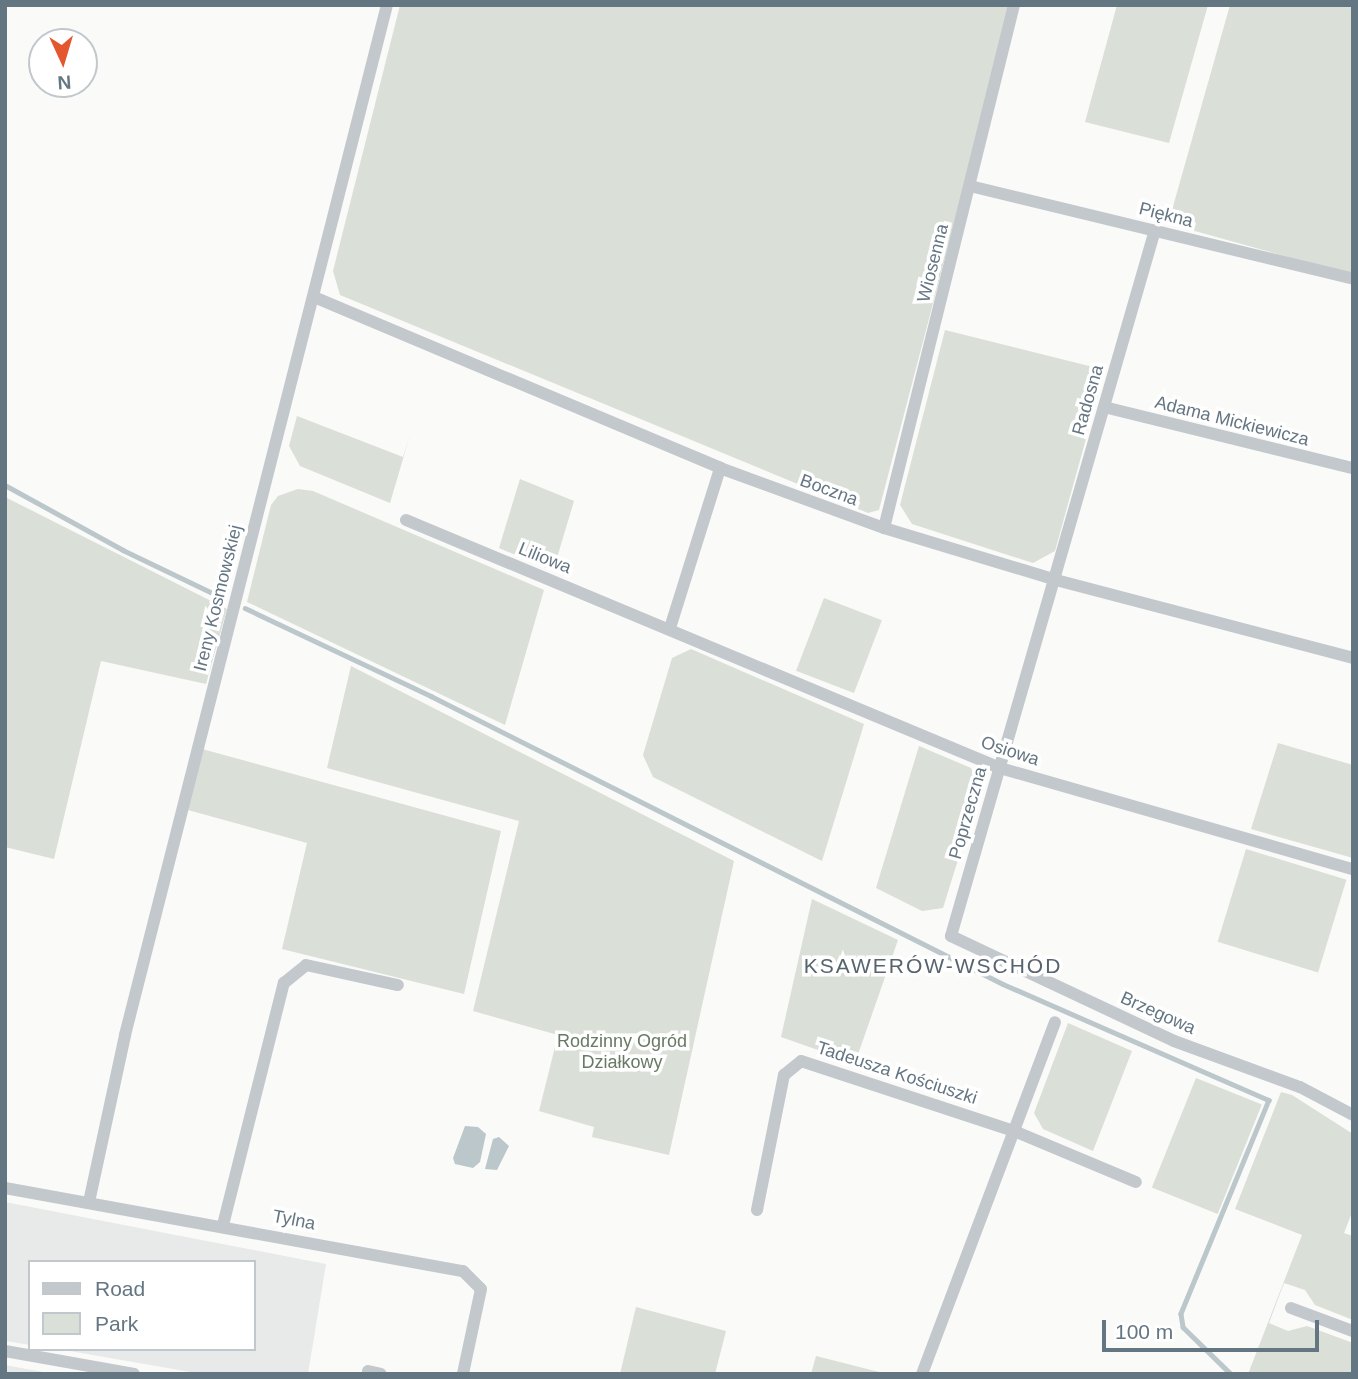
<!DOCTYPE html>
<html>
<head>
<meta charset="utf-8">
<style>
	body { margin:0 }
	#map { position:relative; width:1358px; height:1379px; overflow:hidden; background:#fafaf8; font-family:Arial,sans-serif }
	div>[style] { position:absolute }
	.built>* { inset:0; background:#e8e9e9 }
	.green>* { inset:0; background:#dadfd7; transform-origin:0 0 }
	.water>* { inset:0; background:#bbc7cb }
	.stream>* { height:4.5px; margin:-2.25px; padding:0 2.25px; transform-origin:2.25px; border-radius:2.25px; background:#bbc7cb }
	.street>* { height:12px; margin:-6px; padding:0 6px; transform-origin:6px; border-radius:6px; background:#c3c8cc }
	span { translate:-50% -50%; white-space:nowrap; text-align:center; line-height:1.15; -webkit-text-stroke:7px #fff; paint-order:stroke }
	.street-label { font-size:18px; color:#657683 }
	.park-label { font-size:18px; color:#687a64 }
	.quarter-label { font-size:21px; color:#57646e; letter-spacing:2px }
	.frame { position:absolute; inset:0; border:7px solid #657683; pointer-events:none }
	.legend { position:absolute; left:28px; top:1260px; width:228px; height:91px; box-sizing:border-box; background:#fff; border:2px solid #c1c8cd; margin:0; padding:9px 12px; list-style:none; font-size:21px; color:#657683 }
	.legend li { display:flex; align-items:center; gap:14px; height:35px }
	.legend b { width:35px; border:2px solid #c1c8cd }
	.north { position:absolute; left:28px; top:28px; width:70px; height:70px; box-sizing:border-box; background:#fff; border:2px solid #c1c8cd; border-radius:50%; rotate:176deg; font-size:19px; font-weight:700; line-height:28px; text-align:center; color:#657683 }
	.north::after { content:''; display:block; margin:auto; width:24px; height:32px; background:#e4572e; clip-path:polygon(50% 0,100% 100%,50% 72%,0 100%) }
	.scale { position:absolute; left:1102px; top:1320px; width:217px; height:32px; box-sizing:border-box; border:4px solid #657683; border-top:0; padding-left:9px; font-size:21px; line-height:24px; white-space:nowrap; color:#657683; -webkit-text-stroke:5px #fff; paint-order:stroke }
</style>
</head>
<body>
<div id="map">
	<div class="built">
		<div style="clip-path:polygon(5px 1202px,326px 1264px,308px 1374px,202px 1374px,58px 1349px,254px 1349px,254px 1262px,30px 1262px,30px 1345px,5px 1341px)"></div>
		<div style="clip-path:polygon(5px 1365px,54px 1374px,5px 1374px)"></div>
	</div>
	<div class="green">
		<div style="clip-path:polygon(400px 5px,1011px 5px,879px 510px,868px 513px,340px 295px,333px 271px)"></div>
		<div style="clip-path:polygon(1117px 5px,1208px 5px,1169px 143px,1085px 122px)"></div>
		<div style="clip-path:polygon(1230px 5px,1353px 5px,1353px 275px,1184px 228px,1172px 210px)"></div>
		<div style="clip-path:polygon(945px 330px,1105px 370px,1055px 551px,1033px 563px,912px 524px,900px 505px)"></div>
		<div style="clip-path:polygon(297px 416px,403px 457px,410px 435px,390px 503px,300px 466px,289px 446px)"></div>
		<div style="clip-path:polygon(520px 479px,574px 501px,553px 571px,499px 548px)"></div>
		<div style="clip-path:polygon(298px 489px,313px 491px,544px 590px,505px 725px,247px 602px,271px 505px,278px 496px)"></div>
		<div style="clip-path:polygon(5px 497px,227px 609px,206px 684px,101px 661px,54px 859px,5px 847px)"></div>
		<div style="left:824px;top:598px;width:62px;height:78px;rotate:21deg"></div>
		<div style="clip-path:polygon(691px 649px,864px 724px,822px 861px,653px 777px,643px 755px,672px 658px)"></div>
		<div style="clip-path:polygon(351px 666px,734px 861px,669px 1155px,592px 1137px,594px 1127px,539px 1111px,558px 1035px,473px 1011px,519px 821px,327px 768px)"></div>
		<div style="clip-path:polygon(1278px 743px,1353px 765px,1353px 858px,1251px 829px)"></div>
		<div style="clip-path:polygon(919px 746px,971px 768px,980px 789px,943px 908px,922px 911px,876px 888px)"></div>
		<div style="clip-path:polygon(202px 749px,501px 831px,464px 994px,282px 949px,307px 843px,188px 810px)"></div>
		<div style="left:1246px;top:849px;width:105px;height:97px;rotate:17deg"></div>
		<div style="clip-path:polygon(812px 899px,898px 940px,855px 1063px,781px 1037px)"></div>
		<div style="clip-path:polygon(1068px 1023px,1132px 1051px,1093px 1151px,1043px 1129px,1034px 1113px)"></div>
		<div style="left:1196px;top:1078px;width:71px;height:118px;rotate:22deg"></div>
		<div style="clip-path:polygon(1281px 1092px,1292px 1095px,1353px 1134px,1353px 1210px,1344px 1233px,1353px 1236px,1353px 1320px,1315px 1305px,1305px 1290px,1284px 1283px,1269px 1323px,1288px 1331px,1307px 1326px,1353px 1343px,1353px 1374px,1248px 1374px,1302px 1235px,1235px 1209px)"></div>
		<div style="clip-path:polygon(636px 1307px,726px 1331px,715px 1374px,620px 1374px)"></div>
		<div style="clip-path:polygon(816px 1356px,887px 1374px,811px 1374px)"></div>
	</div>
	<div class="water">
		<div style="clip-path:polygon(465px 1126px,478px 1127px,486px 1134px,480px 1162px,473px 1168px,455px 1164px,453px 1158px)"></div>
		<div style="clip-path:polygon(499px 1137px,509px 1146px,497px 1170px,485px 1169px,493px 1139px)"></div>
	</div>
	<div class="stream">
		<div style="left:5px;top:485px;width:135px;rotate:28.8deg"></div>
		<div style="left:123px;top:550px;width:111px;rotate:25.6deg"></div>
		<div style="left:245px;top:608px;width:206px;rotate:25.3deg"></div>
		<div style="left:431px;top:696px;width:640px;rotate:26.73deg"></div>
		<div style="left:1003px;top:984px;width:290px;rotate:23.6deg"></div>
		<div style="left:1269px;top:1100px;width:231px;rotate:112.4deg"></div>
		<div style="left:1181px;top:1314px;width:13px;rotate:81deg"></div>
		<div style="left:1183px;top:1327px;width:67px;rotate:44.4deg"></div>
	</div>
	<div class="street">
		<div style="left:970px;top:186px;width:394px;rotate:13.6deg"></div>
		<div style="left:1155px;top:230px;width:735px;rotate:106.12deg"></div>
		<div style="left:951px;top:936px;width:246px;rotate:25.2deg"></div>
		<div style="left:1174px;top:1041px;width:134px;rotate:20.1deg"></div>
		<div style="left:1300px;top:1087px;width:60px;rotate:27.8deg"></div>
		<div style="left:314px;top:297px;width:441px;rotate:22.8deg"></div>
		<div style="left:720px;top:468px;width:175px;rotate:20.1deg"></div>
		<div style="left:884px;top:528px;width:180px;rotate:16.8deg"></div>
		<div style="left:1056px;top:580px;width:307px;rotate:14.7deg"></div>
		<div style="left:1104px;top:407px;width:256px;rotate:13.8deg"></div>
		<div style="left:406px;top:520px;width:644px;rotate:22.66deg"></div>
		<div style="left:1000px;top:768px;width:367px;rotate:16deg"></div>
		<div style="left:884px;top:528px;width:539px;rotate:-76.04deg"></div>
		<div style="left:670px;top:628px;width:168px;rotate:-72.6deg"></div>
		<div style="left:5px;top:1188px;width:465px;rotate:10.3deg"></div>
		<div style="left:463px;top:1271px;width:25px;rotate:45deg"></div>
		<div style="left:481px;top:1289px;width:87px;rotate:102deg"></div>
		<div style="left:89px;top:1202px;width:171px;rotate:-77.8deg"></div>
		<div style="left:125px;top:1035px;width:1063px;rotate:-75.73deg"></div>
		<div style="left:757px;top:1210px;width:138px;rotate:-78.7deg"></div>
		<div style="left:784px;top:1075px;width:22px;rotate:-39deg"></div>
		<div style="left:801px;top:1061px;width:224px;rotate:18.2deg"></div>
		<div style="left:1014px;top:1131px;width:132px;rotate:22.7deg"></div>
		<div style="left:223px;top:1225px;width:250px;rotate:-75.9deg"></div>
		<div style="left:284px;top:983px;width:28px;rotate:-39deg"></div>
		<div style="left:306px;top:965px;width:94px;rotate:12.3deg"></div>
		<div style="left:1291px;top:1308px;width:66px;rotate:20.4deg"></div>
		<div style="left:5px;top:1351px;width:131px;rotate:10.1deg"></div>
		<div style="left:368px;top:1371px;width:13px;rotate:13deg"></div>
		<div style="left:922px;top:1374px;width:376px;rotate:-69.3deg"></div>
	</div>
	<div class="street-label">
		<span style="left:1166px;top:215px;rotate:14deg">Piękna</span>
		<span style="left:933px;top:263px;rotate:-76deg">Wiosenna</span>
		<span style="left:1088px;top:400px;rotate:-74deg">Radosna</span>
		<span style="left:1232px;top:421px;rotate:14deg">Adama Mickiewicza</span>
		<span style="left:829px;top:490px;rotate:20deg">Boczna</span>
		<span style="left:545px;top:558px;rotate:22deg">Liliowa</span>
		<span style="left:218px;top:598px;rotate:-76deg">Ireny Kosmowskiej</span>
		<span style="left:1010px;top:751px;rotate:18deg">Osiowa</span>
		<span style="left:968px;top:813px;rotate:-74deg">Poprzeczna</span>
		<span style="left:1158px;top:1013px;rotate:24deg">Brzegowa</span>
		<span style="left:897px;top:1073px;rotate:18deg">Tadeusza Kościuszki</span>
		<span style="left:294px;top:1220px;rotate:11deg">Tylna</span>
	</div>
	<div class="park-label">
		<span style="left:622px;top:1052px">Rodzinny Ogród<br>Działkowy</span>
	</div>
	<div class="quarter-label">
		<span style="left:933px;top:966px">KSAWERÓW-WSCHÓD</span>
	</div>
	<div class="frame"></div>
	<ul class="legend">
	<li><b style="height:9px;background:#c3c8cc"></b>Road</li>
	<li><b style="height:19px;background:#dadfd7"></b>Park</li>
	</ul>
	<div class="north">N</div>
	<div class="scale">100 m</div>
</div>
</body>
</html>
